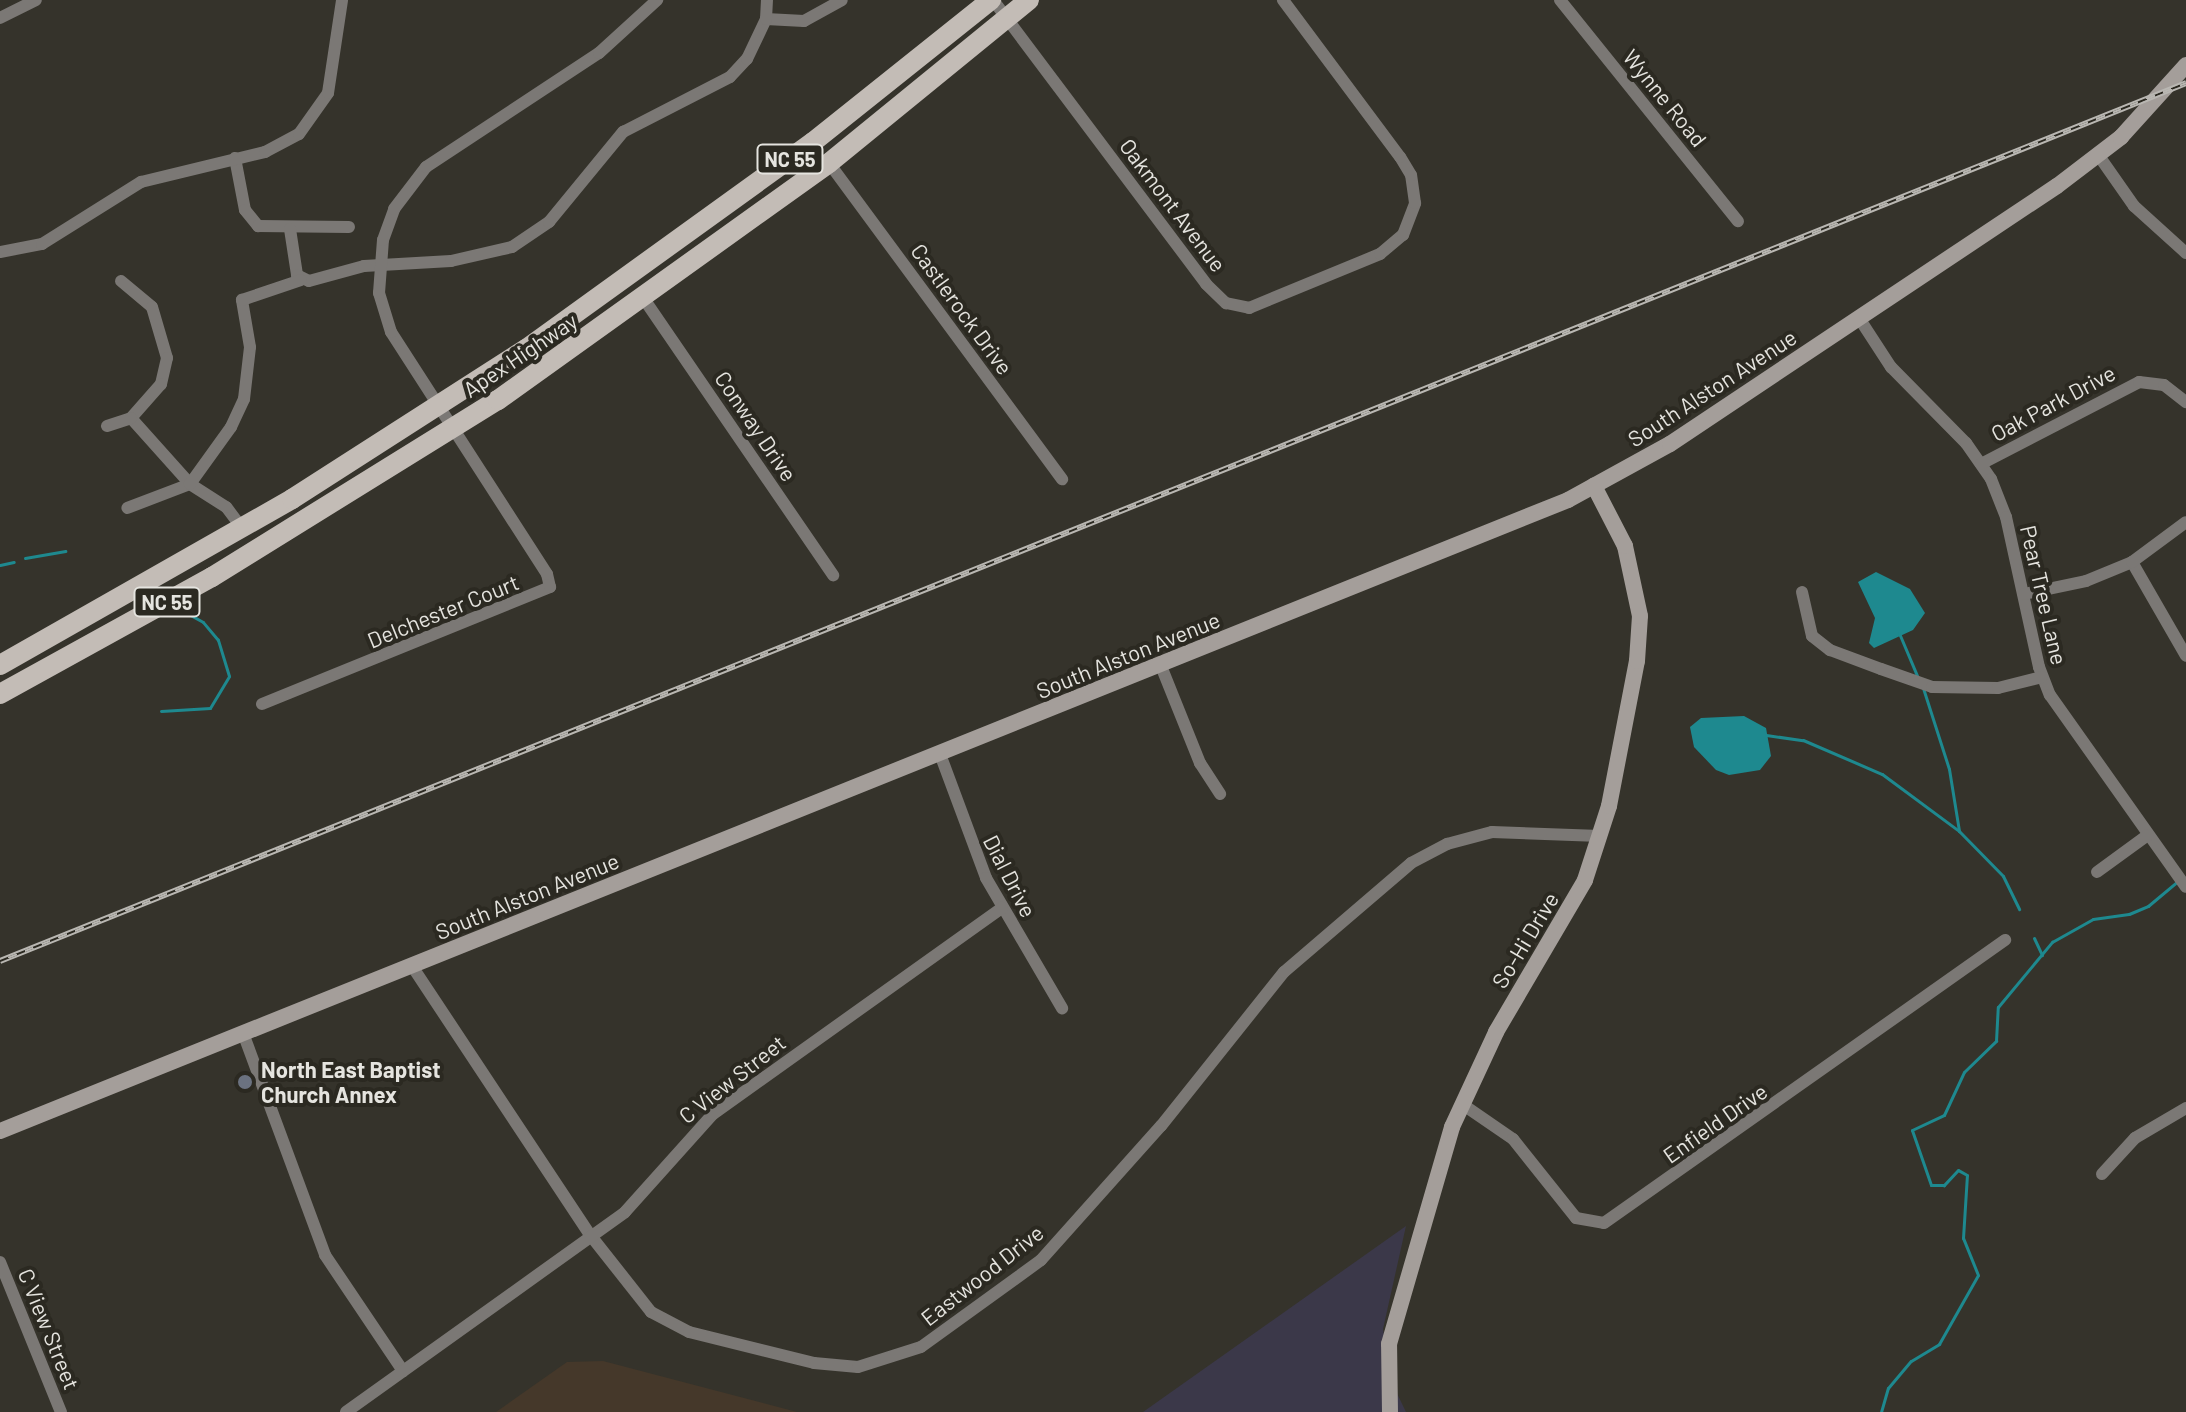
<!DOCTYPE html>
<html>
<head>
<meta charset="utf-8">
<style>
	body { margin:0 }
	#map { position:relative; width:2186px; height:1412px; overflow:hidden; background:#35332b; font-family:Barlow,sans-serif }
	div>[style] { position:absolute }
	.commercial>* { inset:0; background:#3b3849 }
	.industrial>* { inset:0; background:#45382a }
	.water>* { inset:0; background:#1e898f }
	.stream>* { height:3px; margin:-1.5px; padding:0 1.5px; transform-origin:1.5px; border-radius:1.5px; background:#1e898f }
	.street>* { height:12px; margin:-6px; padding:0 6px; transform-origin:6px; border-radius:6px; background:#7b7875 }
	.secondary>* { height:16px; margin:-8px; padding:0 8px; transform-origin:8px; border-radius:8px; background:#a49e9a }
	.primary>* { height:20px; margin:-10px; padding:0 10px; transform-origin:10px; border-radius:10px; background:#c3bcb6 }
	.rail>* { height:6px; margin-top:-3px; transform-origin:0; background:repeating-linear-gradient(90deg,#2b2921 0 9px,#b9b7b2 0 18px); box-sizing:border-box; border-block:2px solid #b9b7b2 }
	.dots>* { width:22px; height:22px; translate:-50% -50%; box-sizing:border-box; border:4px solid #2b2921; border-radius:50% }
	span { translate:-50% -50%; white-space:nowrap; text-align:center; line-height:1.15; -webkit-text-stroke:8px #2b2921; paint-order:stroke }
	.shield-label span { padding:2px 6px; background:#2b2921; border:2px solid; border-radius:6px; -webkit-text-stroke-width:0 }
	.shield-label { font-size:20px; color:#e5e4df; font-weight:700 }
	.street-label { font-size:22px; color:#e5e4df }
	.poi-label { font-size:22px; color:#e5e4df; font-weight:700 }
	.left { translate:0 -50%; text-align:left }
</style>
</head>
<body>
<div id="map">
	<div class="commercial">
		<div style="clip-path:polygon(1406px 1226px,1383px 1329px,1391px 1381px,1406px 1412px,1143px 1412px)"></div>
	</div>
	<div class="industrial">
		<div style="clip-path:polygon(603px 1361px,797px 1412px,496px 1412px,567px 1362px)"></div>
	</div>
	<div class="water">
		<div style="clip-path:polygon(1876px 572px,1910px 589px,1925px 613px,1913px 630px,1874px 648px,1869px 643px,1875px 618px,1858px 582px)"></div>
		<div style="clip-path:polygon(1744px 716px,1766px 728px,1771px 756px,1760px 770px,1729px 775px,1716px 770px,1694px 747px,1690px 727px,1701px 718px)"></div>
	</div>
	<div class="stream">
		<div style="left:25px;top:558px;width:41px;rotate:-9.9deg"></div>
		<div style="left:0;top:565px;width:14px;rotate:-12deg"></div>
		<div style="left:1899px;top:633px;width:49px;rotate:67.1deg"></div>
		<div style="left:1923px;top:688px;width:85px;rotate:72.2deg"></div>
		<div style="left:1949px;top:769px;width:63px;rotate:80.8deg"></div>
		<div style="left:161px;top:711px;width:49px;rotate:-3.5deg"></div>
		<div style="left:210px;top:708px;width:37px;rotate:-59deg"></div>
		<div style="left:229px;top:676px;width:38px;rotate:-107deg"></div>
		<div style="left:218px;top:640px;width:23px;rotate:-130deg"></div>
		<div style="left:203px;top:622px;width:23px;rotate:-151deg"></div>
		<div style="left:1766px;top:735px;width:37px;rotate:8deg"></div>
		<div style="left:1803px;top:740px;width:86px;rotate:23.3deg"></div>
		<div style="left:1882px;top:774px;width:96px;rotate:36.5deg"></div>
		<div style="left:1959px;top:831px;width:63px;rotate:45.6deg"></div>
		<div style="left:2003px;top:876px;width:37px;rotate:64deg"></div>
		<div style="left:2034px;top:938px;width:19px;rotate:65deg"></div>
		<div style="left:1881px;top:1412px;width:25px;rotate:-74deg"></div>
		<div style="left:1888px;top:1388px;width:35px;rotate:-50deg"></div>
		<div style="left:1911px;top:1361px;width:33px;rotate:-31deg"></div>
		<div style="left:1939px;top:1344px;width:79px;rotate:-60.5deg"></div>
		<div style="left:1978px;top:1275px;width:40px;rotate:-112deg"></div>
		<div style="left:1963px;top:1238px;width:63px;rotate:-86.4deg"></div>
		<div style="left:1967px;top:1175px;width:10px;rotate:-151deg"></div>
		<div style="left:1958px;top:1170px;width:21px;rotate:133deg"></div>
		<div style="left:1944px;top:1185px;width:13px;rotate:180deg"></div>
		<div style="left:1931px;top:1185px;width:58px;rotate:-109.1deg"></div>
		<div style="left:1912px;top:1130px;width:35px;rotate:-25deg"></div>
		<div style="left:1944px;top:1115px;width:47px;rotate:-65.1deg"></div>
		<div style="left:1964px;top:1072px;width:45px;rotate:-44.1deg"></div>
		<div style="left:1996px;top:1041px;width:34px;rotate:-87deg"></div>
		<div style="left:1998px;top:1007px;width:85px;rotate:-50.3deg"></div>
		<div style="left:2052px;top:942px;width:47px;rotate:-29.3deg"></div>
		<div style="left:2093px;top:919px;width:36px;rotate:-8deg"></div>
		<div style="left:2129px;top:914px;width:21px;rotate:-23deg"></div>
		<div style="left:2148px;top:906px;width:40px;rotate:-40deg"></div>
	</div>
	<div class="street">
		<div style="left:993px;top:0;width:355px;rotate:53.1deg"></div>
		<div style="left:1206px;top:284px;width:28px;rotate:44deg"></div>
		<div style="left:1226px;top:303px;width:24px;rotate:12deg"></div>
		<div style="left:1249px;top:308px;width:142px;rotate:-22.4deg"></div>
		<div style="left:1380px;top:254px;width:30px;rotate:-40deg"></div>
		<div style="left:1403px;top:235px;width:34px;rotate:-69deg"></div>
		<div style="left:1415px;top:203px;width:28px;rotate:-98deg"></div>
		<div style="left:1411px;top:175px;width:21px;rotate:-121deg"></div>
		<div style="left:1400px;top:157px;width:196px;rotate:-126.7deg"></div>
		<div style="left:1560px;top:0;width:284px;rotate:51.2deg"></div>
		<div style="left:0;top:18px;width:40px;rotate:-26.6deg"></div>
		<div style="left:766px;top:19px;width:38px;rotate:3deg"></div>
		<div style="left:804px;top:21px;width:43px;rotate:-28.9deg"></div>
		<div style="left:2099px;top:156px;width:61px;rotate:55deg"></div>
		<div style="left:2134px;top:206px;width:70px;rotate:42.1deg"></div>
		<div style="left:235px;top:158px;width:53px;rotate:79.1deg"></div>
		<div style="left:245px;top:210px;width:21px;rotate:51deg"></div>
		<div style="left:258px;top:226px;width:91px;rotate:0.6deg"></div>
		<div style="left:829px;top:163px;width:393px;rotate:53.6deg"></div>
		<div style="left:290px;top:229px;width:47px;rotate:81.3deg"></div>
		<div style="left:297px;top:275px;width:13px;rotate:27deg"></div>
		<div style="left:309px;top:281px;width:57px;rotate:-15.3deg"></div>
		<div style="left:364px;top:266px;width:87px;rotate:-3.3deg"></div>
		<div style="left:451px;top:261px;width:63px;rotate:-12.9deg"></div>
		<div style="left:512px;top:247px;width:45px;rotate:-34deg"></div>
		<div style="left:549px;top:222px;width:117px;rotate:-50.6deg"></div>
		<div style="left:623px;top:132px;width:120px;rotate:-27.2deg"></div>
		<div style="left:730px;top:77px;width:25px;rotate:-47deg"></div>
		<div style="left:747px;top:59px;width:44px;rotate:-64.6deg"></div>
		<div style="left:766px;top:19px;width:19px;rotate:-87deg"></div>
		<div style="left:0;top:252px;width:43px;rotate:-10.8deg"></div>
		<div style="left:42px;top:244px;width:117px;rotate:-32.1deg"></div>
		<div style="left:141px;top:182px;width:128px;rotate:-13.6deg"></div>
		<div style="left:265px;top:152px;width:38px;rotate:-28deg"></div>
		<div style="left:299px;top:134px;width:50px;rotate:-54.7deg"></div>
		<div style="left:328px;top:93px;width:94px;rotate:-81.4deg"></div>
		<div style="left:121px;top:281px;width:40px;rotate:40deg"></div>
		<div style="left:152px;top:307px;width:53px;rotate:73.6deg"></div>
		<div style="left:167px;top:358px;width:27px;rotate:103deg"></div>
		<div style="left:161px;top:384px;width:45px;rotate:131.4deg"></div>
		<div style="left:131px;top:418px;width:89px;rotate:48.2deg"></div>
		<div style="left:190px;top:484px;width:67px;rotate:159.1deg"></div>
		<div style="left:644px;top:299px;width:335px;rotate:55.6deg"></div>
		<div style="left:1859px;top:318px;width:59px;rotate:56.9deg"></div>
		<div style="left:1891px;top:367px;width:107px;rotate:45.4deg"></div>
		<div style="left:1966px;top:443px;width:44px;rotate:55.2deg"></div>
		<div style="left:1991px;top:479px;width:41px;rotate:68.5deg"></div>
		<div style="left:2006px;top:517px;width:154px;rotate:77.6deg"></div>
		<div style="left:2039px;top:667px;width:30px;rotate:69deg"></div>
		<div style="left:2050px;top:695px;width:235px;rotate:54.7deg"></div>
		<div style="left:107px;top:426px;width:25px;rotate:-18deg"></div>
		<div style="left:1981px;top:464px;width:178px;rotate:-27.4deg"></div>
		<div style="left:2139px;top:382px;width:25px;rotate:7deg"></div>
		<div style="left:2164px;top:385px;width:28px;rotate:38deg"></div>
		<div style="left:242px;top:528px;width:26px;rotate:-127deg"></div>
		<div style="left:226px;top:507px;width:43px;rotate:-147.4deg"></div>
		<div style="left:190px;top:484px;width:70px;rotate:-54.3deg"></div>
		<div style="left:231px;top:427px;width:31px;rotate:-65deg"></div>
		<div style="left:244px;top:399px;width:52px;rotate:-83.4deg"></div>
		<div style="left:250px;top:347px;width:48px;rotate:-99.7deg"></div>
		<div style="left:242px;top:300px;width:62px;rotate:-18.7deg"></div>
		<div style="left:2132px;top:562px;width:108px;rotate:60.1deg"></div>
		<div style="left:1802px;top:592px;width:45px;rotate:77.2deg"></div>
		<div style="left:1812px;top:636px;width:23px;rotate:38deg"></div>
		<div style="left:1830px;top:650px;width:54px;rotate:20.4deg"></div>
		<div style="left:1881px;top:669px;width:54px;rotate:19.4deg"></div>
		<div style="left:1932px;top:687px;width:66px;rotate:0.9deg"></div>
		<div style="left:1998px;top:688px;width:45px;rotate:-14deg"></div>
		<div style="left:2024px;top:594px;width:63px;rotate:-11.8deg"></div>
		<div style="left:2086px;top:581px;width:50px;rotate:-22.4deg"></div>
		<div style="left:2132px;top:562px;width:67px;rotate:-36.5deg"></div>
		<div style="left:1161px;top:666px;width:105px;rotate:68.1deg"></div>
		<div style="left:1200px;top:763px;width:37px;rotate:57deg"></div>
		<div style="left:262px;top:704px;width:311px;rotate:-22.1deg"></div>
		<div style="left:550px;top:587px;width:13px;rotate:-103deg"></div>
		<div style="left:547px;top:574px;width:288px;rotate:-122.8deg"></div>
		<div style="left:391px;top:332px;width:41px;rotate:-107.1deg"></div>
		<div style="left:379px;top:293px;width:53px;rotate:-85.7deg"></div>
		<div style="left:383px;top:240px;width:33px;rotate:-70deg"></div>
		<div style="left:394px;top:209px;width:53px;rotate:-52.7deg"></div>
		<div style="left:426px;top:167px;width:207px;rotate:-33.4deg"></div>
		<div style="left:599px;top:53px;width:79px;rotate:-42.4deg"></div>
		<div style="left:940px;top:754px;width:132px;rotate:69.6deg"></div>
		<div style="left:986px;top:878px;width:151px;rotate:59.7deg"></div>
		<div style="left:2097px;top:872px;width:63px;rotate:-36deg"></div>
		<div style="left:412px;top:966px;width:324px;rotate:56.5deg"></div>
		<div style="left:591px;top:1236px;width:97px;rotate:51.7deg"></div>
		<div style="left:651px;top:1312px;width:43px;rotate:27.8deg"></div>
		<div style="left:689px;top:1332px;width:129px;rotate:13.9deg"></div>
		<div style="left:814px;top:1363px;width:44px;rotate:5.2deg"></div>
		<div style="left:858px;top:1367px;width:66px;rotate:-17.6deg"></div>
		<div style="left:921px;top:1347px;width:148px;rotate:-35.9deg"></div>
		<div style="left:1041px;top:1260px;width:180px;rotate:-48.2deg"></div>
		<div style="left:1161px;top:1126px;width:197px;rotate:-51.4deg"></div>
		<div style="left:1284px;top:972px;width:167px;rotate:-40.6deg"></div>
		<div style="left:1411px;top:863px;width:41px;rotate:-27.8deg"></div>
		<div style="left:1447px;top:844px;width:47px;rotate:-14.9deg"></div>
		<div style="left:1492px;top:832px;width:108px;rotate:2.1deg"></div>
		<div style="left:243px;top:1033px;width:237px;rotate:69.7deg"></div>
		<div style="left:325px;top:1255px;width:140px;rotate:56.1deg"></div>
		<div style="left:1462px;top:1104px;width:62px;rotate:34.5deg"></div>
		<div style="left:1513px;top:1139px;width:101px;rotate:51.4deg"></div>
		<div style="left:1576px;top:1218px;width:28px;rotate:10deg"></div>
		<div style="left:1604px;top:1223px;width:491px;rotate:-35.2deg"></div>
		<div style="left:2102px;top:1174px;width:49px;rotate:-47.5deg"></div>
		<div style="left:2135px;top:1138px;width:59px;rotate:-30.5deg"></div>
		<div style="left:0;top:1262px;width:162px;rotate:67.9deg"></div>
		<div style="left:346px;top:1412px;width:343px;rotate:-35.6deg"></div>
		<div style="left:625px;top:1212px;width:132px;rotate:-48.1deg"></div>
		<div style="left:713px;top:1114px;width:355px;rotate:-35.5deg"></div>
	</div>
	<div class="secondary">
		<div style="left:0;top:1131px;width:1690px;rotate:-21.92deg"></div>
		<div style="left:1568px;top:500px;width:116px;rotate:-28.8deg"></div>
		<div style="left:1670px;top:444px;width:465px;rotate:-33.7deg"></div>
		<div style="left:2057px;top:186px;width:81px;rotate:-37.4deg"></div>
		<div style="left:2121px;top:137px;width:97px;rotate:-47.9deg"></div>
		<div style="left:1390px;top:1412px;width:68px;rotate:-90.8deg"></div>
		<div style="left:1389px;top:1344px;width:226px;rotate:-73.8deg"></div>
		<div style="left:1452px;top:1127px;width:105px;rotate:-65.1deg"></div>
		<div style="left:1496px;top:1032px;width:176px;rotate:-59.6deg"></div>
		<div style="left:1585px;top:880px;width:78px;rotate:-72deg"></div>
		<div style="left:1609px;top:806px;width:148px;rotate:-79.1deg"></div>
		<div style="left:1637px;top:661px;width:45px;rotate:-86.2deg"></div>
		<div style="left:1640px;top:616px;width:72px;rotate:-102.1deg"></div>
		<div style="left:1625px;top:546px;width:68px;rotate:-117.3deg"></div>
	</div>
	<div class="primary">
		<div style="left:0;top:665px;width:336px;rotate:-29.6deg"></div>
		<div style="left:292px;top:499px;width:278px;rotate:-32.7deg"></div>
		<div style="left:526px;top:349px;width:354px;rotate:-35.8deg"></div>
		<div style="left:813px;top:142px;width:228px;rotate:-38.6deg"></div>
		<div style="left:0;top:694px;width:242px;rotate:-28.9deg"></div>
		<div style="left:212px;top:577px;width:336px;rotate:-31.8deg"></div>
		<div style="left:498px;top:400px;width:407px;rotate:-35.6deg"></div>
		<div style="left:829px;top:163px;width:258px;rotate:-39.2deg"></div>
	</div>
	<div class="rail">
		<div style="left:0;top:961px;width:2356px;rotate:-21.88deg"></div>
	</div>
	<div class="dots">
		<div style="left:245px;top:1082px;background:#6b7280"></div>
	</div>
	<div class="shield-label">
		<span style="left:790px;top:159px">NC 55</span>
		<span style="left:167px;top:602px">NC 55</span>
	</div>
	<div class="street-label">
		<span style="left:1665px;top:98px;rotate:51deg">Wynne Road</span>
		<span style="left:1173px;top:205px;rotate:53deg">Oakmont Avenue</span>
		<span style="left:962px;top:309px;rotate:54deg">Castlerock Drive</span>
		<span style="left:520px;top:355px;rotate:-34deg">Apex Highway</span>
		<span style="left:1712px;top:388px;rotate:-33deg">South Alston Avenue</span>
		<span style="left:2053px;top:403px;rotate:-28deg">Oak Park Drive</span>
		<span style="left:756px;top:426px;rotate:56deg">Conway Drive</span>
		<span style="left:2044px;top:595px;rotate:77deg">Pear Tree Lane</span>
		<span style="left:443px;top:611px;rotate:-22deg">Delchester Court</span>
		<span style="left:1128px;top:655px;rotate:-22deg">South Alston Avenue</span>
		<span style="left:1010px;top:876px;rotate:63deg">Dial Drive</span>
		<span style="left:527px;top:896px;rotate:-22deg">South Alston Avenue</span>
		<span style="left:1525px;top:940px;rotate:-59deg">So-Hi Drive</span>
		<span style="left:732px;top:1079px;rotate:-38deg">C View Street</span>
		<span style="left:1715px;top:1123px;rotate:-35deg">Enfield Drive</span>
		<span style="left:982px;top:1275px;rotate:-38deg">Eastwood Drive</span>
		<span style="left:49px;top:1329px;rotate:68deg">C View Street</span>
	</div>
	<div class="poi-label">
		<span class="left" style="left:261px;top:1082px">North East Baptist<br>Church Annex</span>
	</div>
</div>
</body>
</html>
